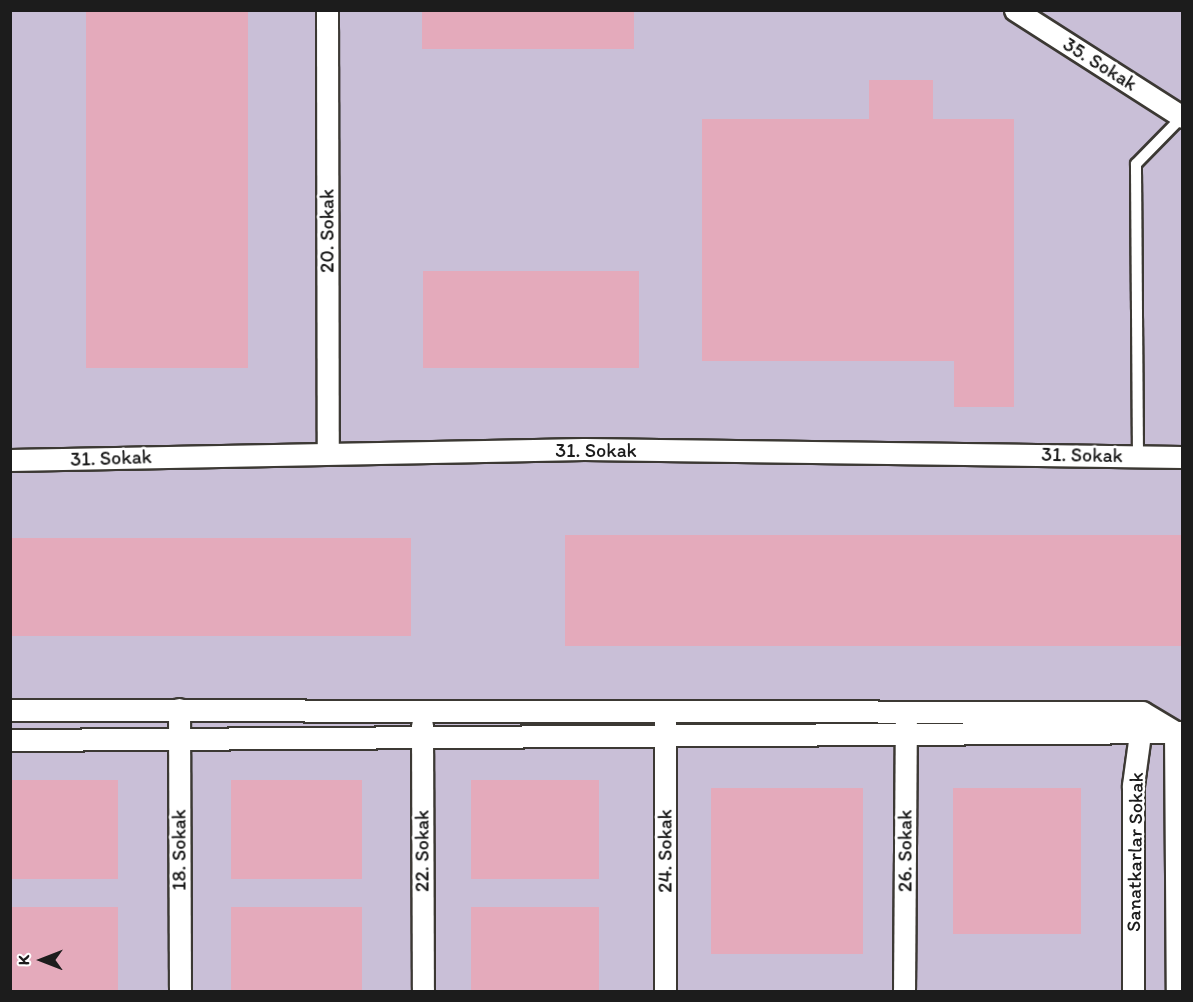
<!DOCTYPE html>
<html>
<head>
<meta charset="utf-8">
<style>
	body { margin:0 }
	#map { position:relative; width:1193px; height:1002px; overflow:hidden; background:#eedcba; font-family:Itim,sans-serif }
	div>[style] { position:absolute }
	.industrial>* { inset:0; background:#c9bfd7; transform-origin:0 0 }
	.building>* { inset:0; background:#e4aabb; transform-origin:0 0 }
	.roads { filter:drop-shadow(2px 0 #3c3934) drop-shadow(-2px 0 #3c3934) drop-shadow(0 2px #3c3934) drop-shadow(0 -2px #3c3934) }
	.service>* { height:10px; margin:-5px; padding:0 5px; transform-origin:5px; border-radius:5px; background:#fff }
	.minor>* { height:21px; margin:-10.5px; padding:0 10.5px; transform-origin:10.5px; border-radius:10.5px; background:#fff }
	span { translate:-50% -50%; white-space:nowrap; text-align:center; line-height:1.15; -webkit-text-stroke:5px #fff; paint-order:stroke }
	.street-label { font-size:20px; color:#1c1c1c }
	.frame { position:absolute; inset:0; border:12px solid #1c1c1c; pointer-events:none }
	.north { position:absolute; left:12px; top:930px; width:60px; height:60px; -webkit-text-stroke:4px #fff; paint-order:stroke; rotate:270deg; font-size:16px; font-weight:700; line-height:24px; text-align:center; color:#1c1c1c }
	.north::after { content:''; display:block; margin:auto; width:21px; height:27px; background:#1c1c1c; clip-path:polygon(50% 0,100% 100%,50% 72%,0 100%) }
</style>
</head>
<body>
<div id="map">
	<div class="industrial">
		<div style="left:10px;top:11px;width:1172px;height:980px"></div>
	</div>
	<div class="building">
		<div style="left:86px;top:10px;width:162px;height:358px"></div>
		<div style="left:422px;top:10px;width:212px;height:39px"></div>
		<div style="clip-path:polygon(869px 80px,933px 80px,933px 119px,1014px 119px,1014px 407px,954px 407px,954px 361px,702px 361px,702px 119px,869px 119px)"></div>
		<div style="left:423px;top:271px;width:216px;height:97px"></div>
		<div style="left:565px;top:535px;width:617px;height:111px"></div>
		<div style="left:10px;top:538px;width:401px;height:98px"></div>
		<div style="left:10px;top:780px;width:108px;height:99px"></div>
		<div style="left:231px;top:780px;width:131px;height:99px"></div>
		<div style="left:471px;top:780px;width:128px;height:99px"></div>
		<div style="left:711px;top:788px;width:152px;height:166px"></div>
		<div style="left:953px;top:788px;width:128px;height:146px"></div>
		<div style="left:10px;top:907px;width:108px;height:85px"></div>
		<div style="left:231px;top:907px;width:131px;height:85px"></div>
		<div style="left:471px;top:907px;width:128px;height:85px"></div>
	</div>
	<div class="roads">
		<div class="service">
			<div style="left:1138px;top:456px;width:292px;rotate:-90.4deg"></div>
			<div style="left:1136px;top:164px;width:64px;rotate:-45.6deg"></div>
		</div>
		<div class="minor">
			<div style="left:327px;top:10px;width:442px;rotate:89.9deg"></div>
			<div style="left:1015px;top:10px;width:198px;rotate:32.6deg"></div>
			<div style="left:10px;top:460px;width:574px;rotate:-1.1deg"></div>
			<div style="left:584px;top:449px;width:598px;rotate:0.77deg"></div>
			<div style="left:179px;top:709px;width:283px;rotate:89.8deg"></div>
			<div style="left:10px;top:710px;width:1132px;rotate:0.1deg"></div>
			<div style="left:1142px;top:712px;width:39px;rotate:31deg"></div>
			<div style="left:422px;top:725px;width:267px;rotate:89.8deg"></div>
			<div style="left:1175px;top:732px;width:260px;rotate:89.6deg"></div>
			<div style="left:10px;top:740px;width:1172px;rotate:-0.39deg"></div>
			<div style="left:665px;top:992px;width:270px;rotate:-90deg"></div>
			<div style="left:904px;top:992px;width:270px;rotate:-89.6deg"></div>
			<div style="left:1133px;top:992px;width:207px;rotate:-90deg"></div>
			<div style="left:1133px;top:785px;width:67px;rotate:-82.2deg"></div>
		</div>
	</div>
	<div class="street-label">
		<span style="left:1100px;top:64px;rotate:32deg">35. Sokak</span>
		<span style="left:327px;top:231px;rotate:-90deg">20. Sokak</span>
		<span style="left:596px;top:450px">31. Sokak</span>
		<span style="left:1082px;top:455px;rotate:1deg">31. Sokak</span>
		<span style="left:111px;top:458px;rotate:-2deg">31. Sokak</span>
		<span style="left:179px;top:850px;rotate:-90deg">18. Sokak</span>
		<span style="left:422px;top:851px;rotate:-90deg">22. Sokak</span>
		<span style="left:665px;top:851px;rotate:-90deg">24. Sokak</span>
		<span style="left:905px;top:851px;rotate:-90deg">26. Sokak</span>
		<span style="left:1135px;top:852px;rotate:-89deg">Sanatkarlar Sokak</span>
	</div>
	<div class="frame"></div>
	<div class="north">K</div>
</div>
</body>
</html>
